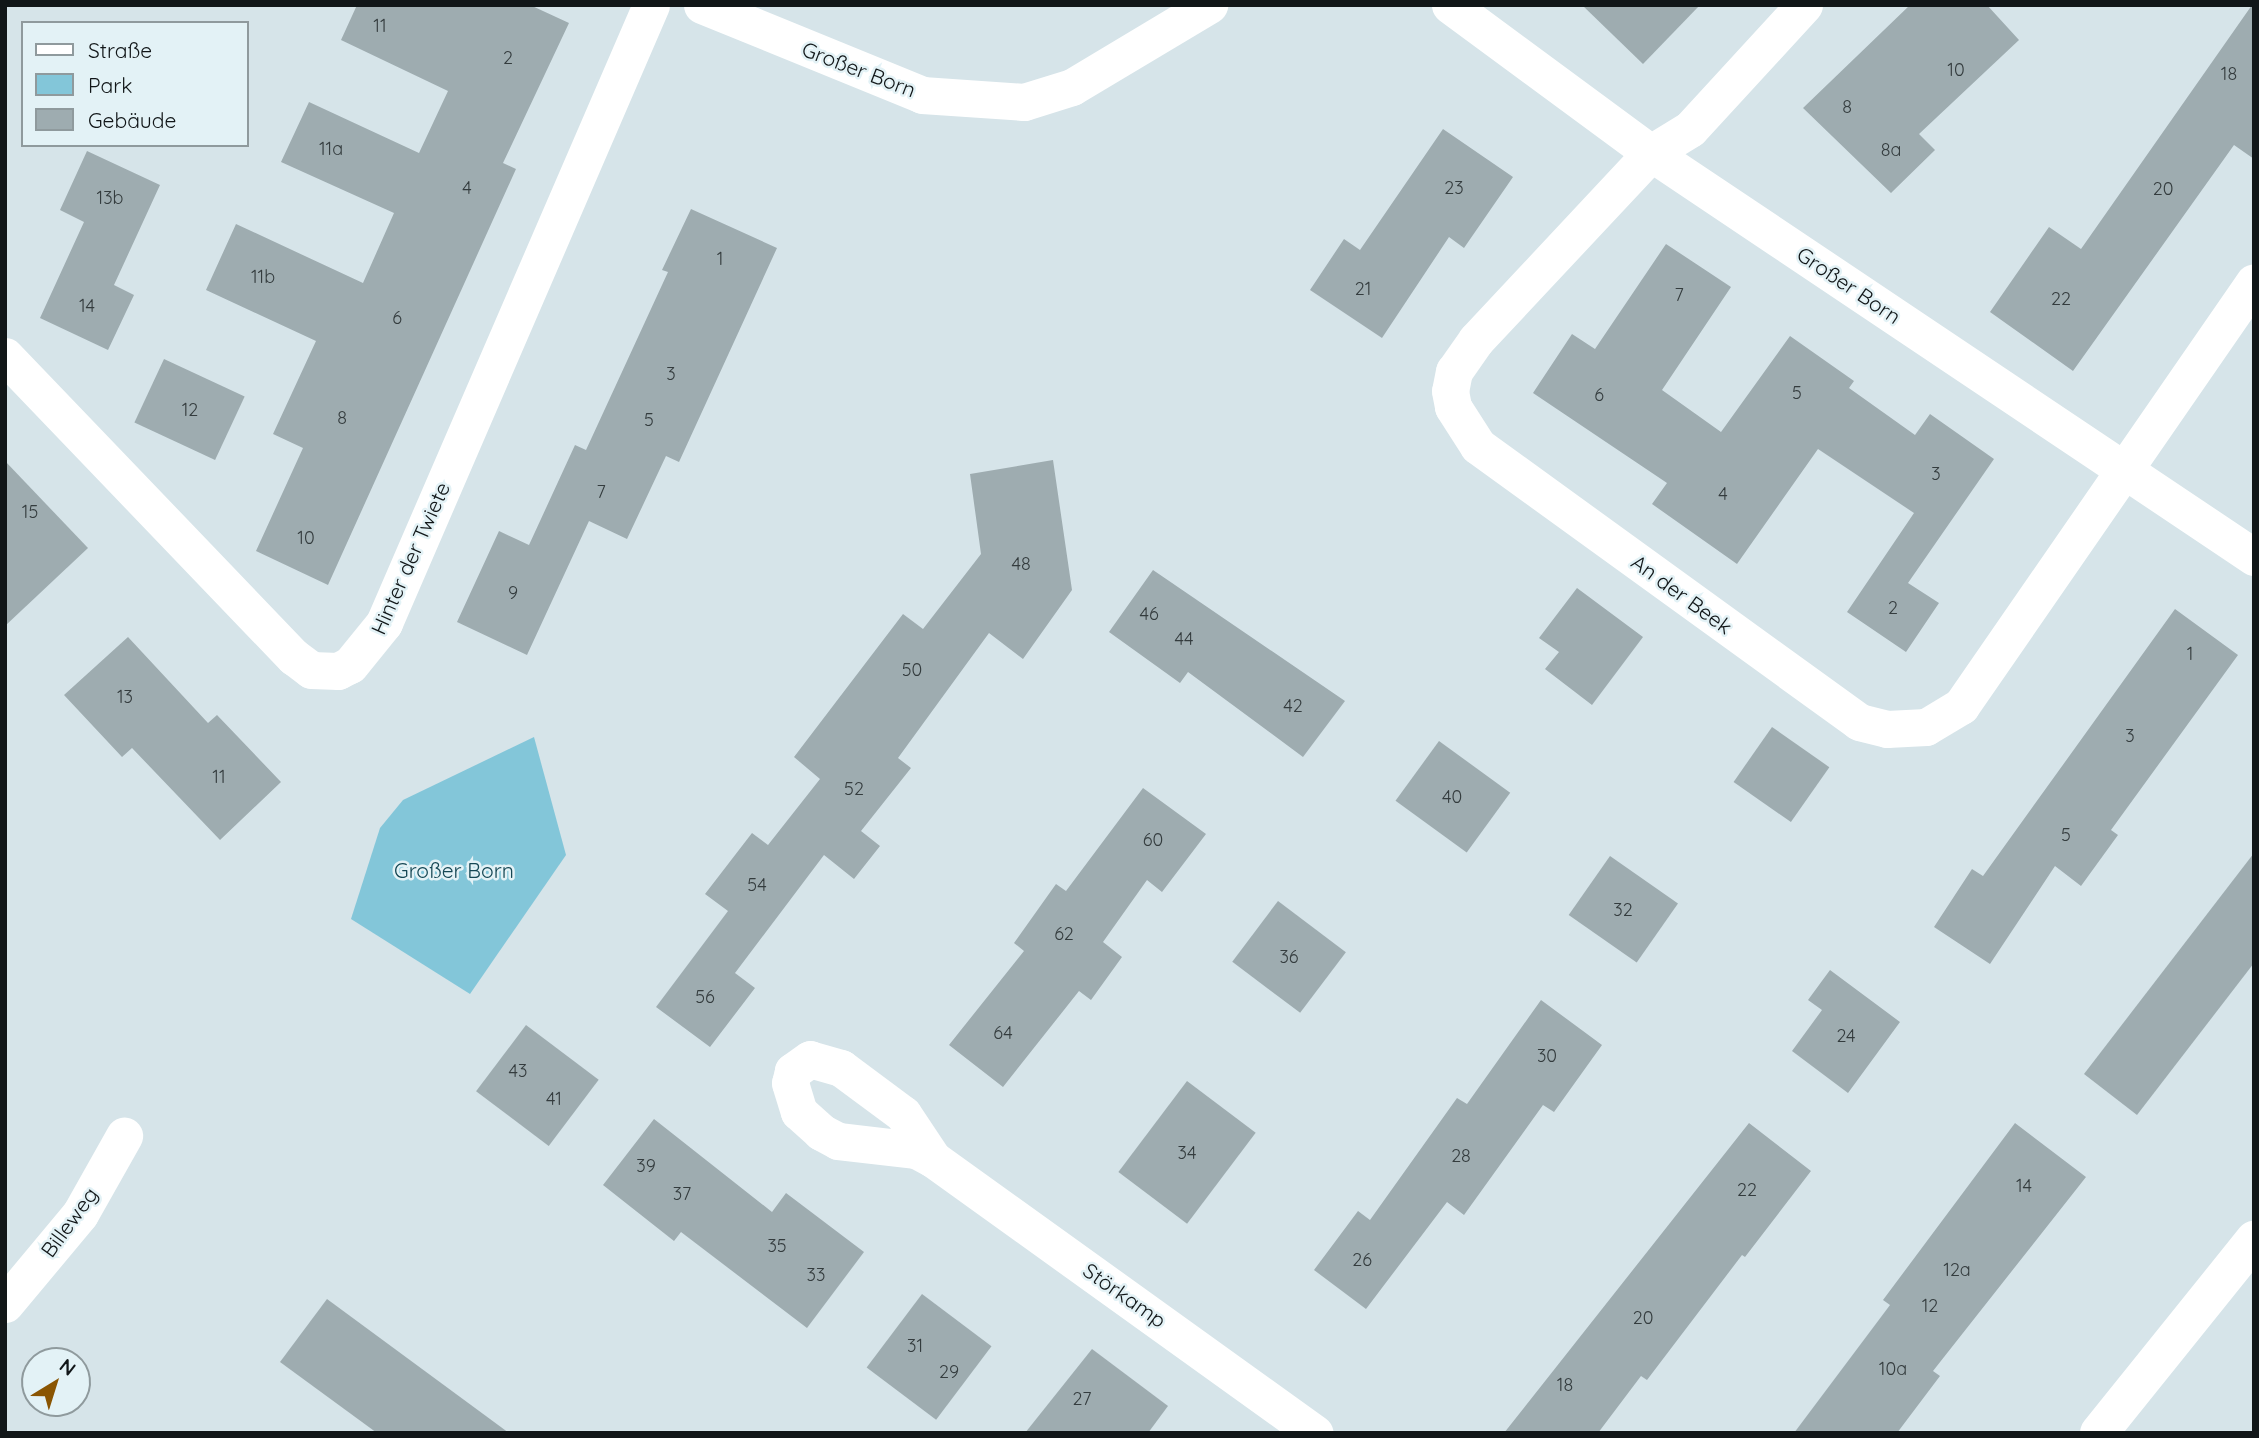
<!DOCTYPE html>
<html>
<head>
<meta charset="utf-8">
<style>
	body { margin:0 }
	#map { position:relative; width:2259px; height:1438px; overflow:hidden; background:#d6e4e9; font-family:Quicksand,sans-serif }
	div>[style] { position:absolute }
	.green>* { inset:0; background:#83c6d9 }
	.building>* { inset:0; background:#9eacb0; transform-origin:0 0 }
	.street>* { height:37px; margin:-18.5px; padding:0 18.5px; transform-origin:18.5px; border-radius:18.5px; background:#fff }
	.secondary>* { height:38px; margin:-19px; padding:0 19px; transform-origin:19px; border-radius:19px; background:#fff }
	span { translate:-50% -50%; white-space:nowrap; text-align:center; line-height:1.15; -webkit-text-stroke:5px #e3f2f6; paint-order:stroke }
	.number-label { font-size:18px; color:#343c3e }
	.number-label span { -webkit-text-stroke-width:0 }
	.street-label { font-size:21px; color:#111618 }
	.park-label { font-size:21px; color:#154754 }
	.frame { position:absolute; inset:0; border:7px solid #111618; pointer-events:none }
	.legend { position:absolute; left:21px; top:21px; width:228px; height:126px; box-sizing:border-box; background:#e3f2f6; border:2px solid #8f9a9d; margin:0; padding:9px 12px; list-style:none; font-size:21px; color:#111618 }
	.legend li { display:flex; align-items:center; gap:14px; height:35px }
	.legend b { width:35px; border:2px solid #8f9a9d }
	.north { position:absolute; left:21px; top:1347px; width:70px; height:70px; box-sizing:border-box; background:#e3f2f6; border:2px solid #8f9a9d; border-radius:50%; rotate:38deg; font-size:19px; font-weight:700; line-height:28px; text-align:center; color:#111618 }
	.north::after { content:''; display:block; margin:auto; width:24px; height:32px; background:#8a5502; clip-path:polygon(50% 0,100% 100%,50% 72%,0 100%) }
</style>
</head>
<body>
<div id="map">
	<div class="green">
		<div style="clip-path:polygon(534px 737px,566px 855px,470px 994px,351px 919px,380px 828px,403px 800px)"></div>
	</div>
	<div class="building">
		<div style="clip-path:polygon(357px 5px,530px 5px,569px 23px,503px 163px,516px 169px,328px 585px,256px 551px,303px 448px,273px 434px,316px 341px,206px 290px,236px 224px,363px 283px,394px 213px,281px 162px,309px 102px,419px 153px,448px 91px,341px 40px)"></div>
		<div style="clip-path:polygon(1582px 5px,1700px 5px,1643px 64px)"></div>
		<div style="clip-path:polygon(1910px 5px,1987px 5px,2019px 40px,1919px 134px,1935px 150px,1891px 193px,1803px 108px)"></div>
		<div style="clip-path:polygon(2252px 5px,2254px 159px,2234px 145px,2073px 371px,1990px 312px,2049px 227px,2081px 249px)"></div>
		<div style="clip-path:polygon(1443px 129px,1513px 177px,1464px 248px,1449px 237px,1382px 338px,1310px 290px,1344px 239px,1360px 250px)"></div>
		<div style="clip-path:polygon(87px 151px,160px 185px,114px 285px,134px 295px,108px 350px,40px 318px,84px 222px,60px 210px)"></div>
		<div style="clip-path:polygon(691px 209px,777px 248px,679px 462px,666px 456px,627px 539px,589px 521px,527px 655px,457px 622px,499px 531px,529px 545px,575px 445px,586px 450px,668px 272px,662px 270px)"></div>
		<div style="clip-path:polygon(1666px 244px,1731px 287px,1662px 390px,1721px 432px,1790px 336px,1854px 381px,1849px 388px,1915px 435px,1930px 414px,1994px 459px,1908px 583px,1939px 603px,1906px 652px,1847px 612px,1914px 513px,1818px 449px,1737px 564px,1652px 504px,1667px 483px,1533px 393px,1572px 334px,1595px 349px)"></div>
		<div style="left:164px;top:359px;width:89px;height:70px;rotate:25deg"></div>
		<div style="clip-path:polygon(1053px 460px,1072px 590px,1023px 659px,989px 633px,898px 758px,911px 768px,861px 831px,880px 846px,854px 879px,824px 855px,735px 973px,755px 988px,710px 1047px,656px 1007px,728px 911px,705px 894px,752px 833px,768px 845px,820px 779px,794px 757px,903px 614px,923px 629px,981px 554px,970px 474px)"></div>
		<div style="clip-path:polygon(5px 461px,88px 548px,5px 626px)"></div>
		<div style="clip-path:polygon(1153px 570px,1345px 701px,1303px 757px,1188px 672px,1180px 683px,1109px 632px)"></div>
		<div style="clip-path:polygon(1577px 588px,1643px 637px,1592px 705px,1545px 669px,1559px 652px,1539px 638px)"></div>
		<div style="clip-path:polygon(2175px 609px,2238px 655px,2111px 830px,2118px 835px,2081px 886px,2055px 866px,1990px 964px,1934px 927px,1972px 869px,1983px 876px)"></div>
		<div style="clip-path:polygon(128px 637px,208px 723px,217px 715px,281px 782px,220px 840px,132px 748px,122px 757px,64px 695px)"></div>
		<div style="left:1772px;top:727px;width:70px;height:67px;rotate:35deg"></div>
		<div style="left:1439px;top:741px;width:88px;height:74px;rotate:36deg"></div>
		<div style="clip-path:polygon(1143px 788px,1206px 834px,1162px 892px,1147px 880px,1103px 942px,1122px 957px,1091px 1000px,1079px 991px,1003px 1087px,949px 1045px,1024px 951px,1014px 943px,1056px 884px,1066px 891px)"></div>
		<div style="clip-path:polygon(2254px 853px,2254px 963px,2137px 1115px,2084px 1074px)"></div>
		<div style="left:1610px;top:856px;width:83px;height:72px;rotate:35deg"></div>
		<div style="left:1278px;top:901px;width:85px;height:76px;rotate:37deg"></div>
		<div style="clip-path:polygon(1830px 970px,1900px 1022px,1848px 1093px,1792px 1051px,1822px 1010px,1808px 1000px)"></div>
		<div style="clip-path:polygon(1541px 1000px,1602px 1045px,1554px 1112px,1543px 1105px,1464px 1215px,1447px 1202px,1366px 1309px,1314px 1270px,1358px 1211px,1370px 1220px,1457px 1098px,1467px 1104px)"></div>
		<div style="left:526px;top:1025px;width:91px;height:83px;rotate:37deg"></div>
		<div style="left:1187px;top:1081px;width:86px;height:114px;rotate:37deg"></div>
		<div style="clip-path:polygon(654px 1119px,772px 1212px,786px 1193px,864px 1252px,807px 1328px,681px 1232px,674px 1241px,603px 1185px)"></div>
		<div style="clip-path:polygon(1749px 1123px,1811px 1171px,1745px 1257px,1742px 1255px,1647px 1380px,1641px 1376px,1598px 1433px,1504px 1433px)"></div>
		<div style="clip-path:polygon(2015px 1123px,2086px 1177px,1933px 1371px,1940px 1376px,1897px 1433px,1794px 1433px,1890px 1305px,1883px 1300px)"></div>
		<div style="left:922px;top:1294px;width:87px;height:92px;rotate:37deg"></div>
		<div style="clip-path:polygon(327px 1299px,509px 1433px,377px 1433px,280px 1362px)"></div>
		<div style="clip-path:polygon(1092px 1349px,1168px 1406px,1148px 1433px,1025px 1433px)"></div>
	</div>
	<div class="street">
		<div style="left:702px;top:5px;width:238px;rotate:22.2deg"></div>
		<div style="left:922px;top:95px;width:102px;rotate:3.9deg"></div>
		<div style="left:1024px;top:102px;width:50px;rotate:-17.4deg"></div>
		<div style="left:1072px;top:87px;width:160px;rotate:-30.9deg"></div>
		<div style="left:1450px;top:5px;width:250px;rotate:36.4deg"></div>
		<div style="left:1651px;top:153px;width:726px;rotate:33.82deg"></div>
		<div style="left:1804px;top:5px;width:168px;rotate:132.6deg"></div>
		<div style="left:1690px;top:129px;width:46px;rotate:148.4deg"></div>
		<div style="left:1651px;top:153px;width:256px;rotate:133.1deg"></div>
		<div style="left:1476px;top:340px;width:38px;rotate:125deg"></div>
		<div style="left:1454px;top:371px;width:20px;rotate:101deg"></div>
		<div style="left:1450px;top:391px;width:16px;rotate:79deg"></div>
		<div style="left:1453px;top:407px;width:46px;rotate:57.3deg"></div>
		<div style="left:1478px;top:446px;width:470px;rotate:35.9deg"></div>
		<div style="left:1859px;top:722px;width:29px;rotate:14deg"></div>
		<div style="left:1887px;top:729px;width:39px;rotate:-3deg"></div>
		<div style="left:1926px;top:727px;width:41px;rotate:-31deg"></div>
		<div style="left:1961px;top:706px;width:515px;rotate:-55.35deg"></div>
		<div style="left:5px;top:356px;width:417px;rotate:46.2deg"></div>
		<div style="left:294px;top:657px;width:21px;rotate:37deg"></div>
		<div style="left:311px;top:670px;width:27px;rotate:2deg"></div>
		<div style="left:338px;top:671px;width:13px;rotate:-27deg"></div>
		<div style="left:350px;top:665px;width:54px;rotate:-51deg"></div>
		<div style="left:384px;top:623px;width:673px;rotate:-66.63deg"></div>
		<div style="left:933px;top:1159px;width:54px;rotate:-123.7deg"></div>
		<div style="left:903px;top:1114px;width:77px;rotate:-143.4deg"></div>
		<div style="left:841px;top:1068px;width:32px;rotate:-164deg"></div>
		<div style="left:810px;top:1059px;width:21px;rotate:145deg"></div>
		<div style="left:793px;top:1071px;width:12px;rotate:104deg"></div>
		<div style="left:790px;top:1083px;width:30px;rotate:73deg"></div>
		<div style="left:799px;top:1112px;width:30px;rotate:42deg"></div>
		<div style="left:821px;top:1132px;width:19px;rotate:28deg"></div>
		<div style="left:838px;top:1141px;width:79px;rotate:6.6deg"></div>
		<div style="left:916px;top:1150px;width:19px;rotate:28deg"></div>
		<div style="left:933px;top:1159px;width:470px;rotate:35.7deg"></div>
		<div style="left:5px;top:1304px;width:117px;rotate:-50.2deg"></div>
		<div style="left:80px;top:1214px;width:90px;rotate:-60.6deg"></div>
	</div>
	<div class="secondary">
		<div style="left:2099px;top:1433px;width:248px;rotate:-51.2deg"></div>
	</div>
	<div class="number-label">
		<span style="left:380px;top:26px">11</span>
		<span style="left:508px;top:58px">2</span>
		<span style="left:1956px;top:70px">10</span>
		<span style="left:2229px;top:74px">18</span>
		<span style="left:1847px;top:107px">8</span>
		<span style="left:331px;top:149px">11a</span>
		<span style="left:1891px;top:150px">8a</span>
		<span style="left:467px;top:188px">4</span>
		<span style="left:1454px;top:188px">23</span>
		<span style="left:2163px;top:189px">20</span>
		<span style="left:110px;top:198px">13b</span>
		<span style="left:720px;top:259px">1</span>
		<span style="left:263px;top:277px">11b</span>
		<span style="left:1363px;top:289px">21</span>
		<span style="left:1679px;top:295px">7</span>
		<span style="left:2061px;top:299px">22</span>
		<span style="left:87px;top:306px">14</span>
		<span style="left:397px;top:318px">6</span>
		<span style="left:671px;top:374px">3</span>
		<span style="left:1797px;top:393px">5</span>
		<span style="left:1599px;top:395px">6</span>
		<span style="left:190px;top:410px">12</span>
		<span style="left:342px;top:418px">8</span>
		<span style="left:649px;top:420px">5</span>
		<span style="left:1936px;top:474px">3</span>
		<span style="left:601px;top:492px">7</span>
		<span style="left:1723px;top:494px">4</span>
		<span style="left:30px;top:512px">15</span>
		<span style="left:306px;top:538px">10</span>
		<span style="left:1021px;top:564px">48</span>
		<span style="left:513px;top:593px">9</span>
		<span style="left:1893px;top:608px">2</span>
		<span style="left:1149px;top:614px">46</span>
		<span style="left:1184px;top:639px">44</span>
		<span style="left:2190px;top:654px">1</span>
		<span style="left:912px;top:670px">50</span>
		<span style="left:125px;top:697px">13</span>
		<span style="left:1293px;top:706px">42</span>
		<span style="left:2130px;top:736px">3</span>
		<span style="left:219px;top:777px">11</span>
		<span style="left:854px;top:789px">52</span>
		<span style="left:1452px;top:797px">40</span>
		<span style="left:2066px;top:835px">5</span>
		<span style="left:1153px;top:840px">60</span>
		<span style="left:757px;top:885px">54</span>
		<span style="left:1623px;top:910px">32</span>
		<span style="left:1064px;top:934px">62</span>
		<span style="left:1289px;top:957px">36</span>
		<span style="left:705px;top:997px">56</span>
		<span style="left:1003px;top:1033px">64</span>
		<span style="left:1846px;top:1036px">24</span>
		<span style="left:1547px;top:1056px">30</span>
		<span style="left:518px;top:1071px">43</span>
		<span style="left:554px;top:1099px">41</span>
		<span style="left:1187px;top:1153px">34</span>
		<span style="left:1461px;top:1156px">28</span>
		<span style="left:646px;top:1166px">39</span>
		<span style="left:2024px;top:1186px">14</span>
		<span style="left:1747px;top:1190px">22</span>
		<span style="left:682px;top:1194px">37</span>
		<span style="left:777px;top:1246px">35</span>
		<span style="left:1362px;top:1260px">26</span>
		<span style="left:1957px;top:1270px">12a</span>
		<span style="left:816px;top:1275px">33</span>
		<span style="left:1930px;top:1306px">12</span>
		<span style="left:1643px;top:1318px">20</span>
		<span style="left:915px;top:1346px">31</span>
		<span style="left:1893px;top:1369px">10a</span>
		<span style="left:949px;top:1372px">29</span>
		<span style="left:1565px;top:1385px">18</span>
		<span style="left:1082px;top:1399px">27</span>
	</div>
	<div class="street-label">
		<span style="left:859px;top:69px;rotate:21deg">Großer Born</span>
		<span style="left:1849px;top:285px;rotate:34deg">Großer Born</span>
		<span style="left:410px;top:558px;rotate:-66deg">Hinter der Twiete</span>
		<span style="left:1682px;top:594px;rotate:36deg">An der Beek</span>
		<span style="left:69px;top:1222px;rotate:-54deg">Billeweg</span>
		<span style="left:1125px;top:1295px;rotate:35deg">Störkamp</span>
	</div>
	<div class="park-label">
		<span style="left:454px;top:870px">Großer Born</span>
	</div>
	<div class="frame"></div>
	<ul class="legend">
	<li><b style="height:9px;background:#fff"></b>Straße</li>
	<li><b style="height:19px;background:#83c6d9"></b>Park</li>
	<li><b style="height:19px;background:#9eacb0"></b>Gebäude</li>
	</ul>
	<div class="north">N</div>
</div>
</body>
</html>
